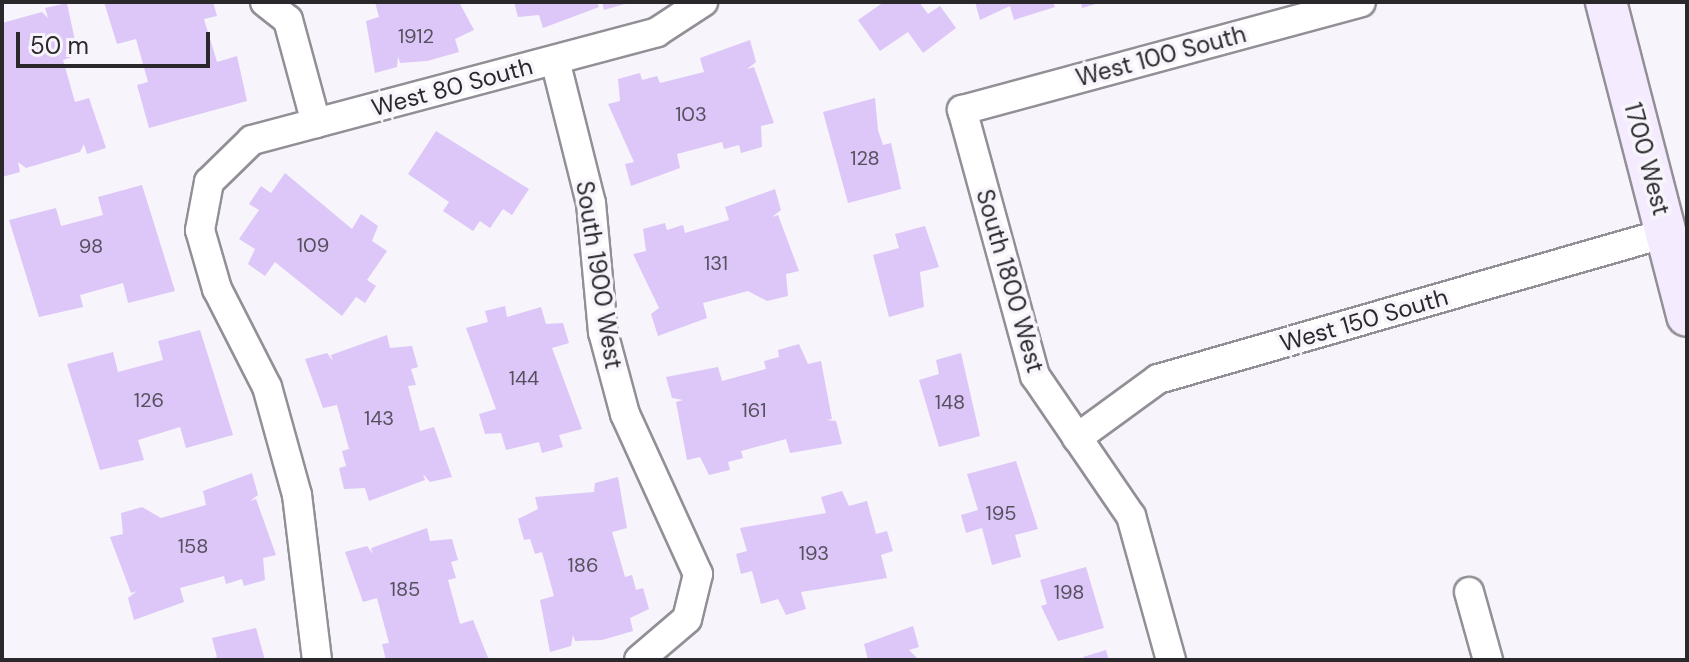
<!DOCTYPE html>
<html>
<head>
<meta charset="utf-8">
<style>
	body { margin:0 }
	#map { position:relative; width:1689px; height:662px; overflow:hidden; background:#f7f4fb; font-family:"DM Sans",sans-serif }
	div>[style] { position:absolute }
	.building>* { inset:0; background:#dcc7f8 }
	.roads { filter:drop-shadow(2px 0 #928f96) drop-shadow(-2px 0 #928f96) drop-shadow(0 2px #928f96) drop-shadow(0 -2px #928f96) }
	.street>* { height:28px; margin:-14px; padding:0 14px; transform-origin:14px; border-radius:14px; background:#fff }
	.secondary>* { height:40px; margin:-20px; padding:0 20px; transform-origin:20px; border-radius:20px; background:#f4ecfe }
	span { translate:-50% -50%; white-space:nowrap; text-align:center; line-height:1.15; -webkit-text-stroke:7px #f7f4fb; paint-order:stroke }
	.number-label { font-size:20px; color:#56505e }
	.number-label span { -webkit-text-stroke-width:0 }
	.street-label { font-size:24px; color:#2a282b }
	.frame { position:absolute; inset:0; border:4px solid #2a282b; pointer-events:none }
	.scale { position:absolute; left:16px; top:32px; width:194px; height:36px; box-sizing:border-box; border:4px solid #2a282b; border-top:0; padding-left:10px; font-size:24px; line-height:28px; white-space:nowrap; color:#2a282b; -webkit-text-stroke:6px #f7f4fb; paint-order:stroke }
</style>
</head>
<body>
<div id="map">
	<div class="building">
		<div style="clip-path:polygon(104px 2px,213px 2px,217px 16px,204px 19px,217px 62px,237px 56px,247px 101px,149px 128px,137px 85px,148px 82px,136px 39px,117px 44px)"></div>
		<div style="clip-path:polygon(375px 2px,459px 2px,474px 30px,455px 39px,459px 52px,427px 61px,400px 63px,398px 56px,397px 67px,375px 73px,366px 21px,379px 17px)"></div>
		<div style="clip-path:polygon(514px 2px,597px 2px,599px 7px,543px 28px,539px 15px,518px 17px)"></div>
		<div style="clip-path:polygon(602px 2px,628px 2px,628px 3px,604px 10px)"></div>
		<div style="clip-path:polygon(884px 2px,919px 2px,928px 14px,940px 6px,956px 28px,923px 53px,908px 32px,880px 51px,858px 20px)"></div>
		<div style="clip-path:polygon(975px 2px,1053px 2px,1055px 7px,1014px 20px,1010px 6px,980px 20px)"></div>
		<div style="clip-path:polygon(1081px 2px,1099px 2px,1099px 3px,1082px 8px)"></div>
		<div style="clip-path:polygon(67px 3px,78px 55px,63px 60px,75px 102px,89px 98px,106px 148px,87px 154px,84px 144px,80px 152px,26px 168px,18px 162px,20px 172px,2px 177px,2px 23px,42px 12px,48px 18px,45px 8px)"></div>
		<div style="clip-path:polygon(750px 40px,756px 62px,747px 69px,754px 67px,774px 123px,761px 126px,762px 147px,741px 153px,739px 145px,724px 149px,722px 142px,677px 154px,680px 168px,631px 186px,625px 164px,634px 162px,608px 104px,620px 101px,618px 79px,640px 73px,642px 80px,657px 76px,660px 83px,704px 72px,700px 58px)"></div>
		<div style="clip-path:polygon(875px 98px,878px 130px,883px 145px,891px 143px,901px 189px,848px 203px,823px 112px)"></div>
		<div style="clip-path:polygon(436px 131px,529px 189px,512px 215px,503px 209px,490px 228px,480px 221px,473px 231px,443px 211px,449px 202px,408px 174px)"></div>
		<div style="clip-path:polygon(285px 173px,352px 229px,361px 214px,378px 226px,372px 241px,387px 251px,367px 280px,376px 286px,365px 303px,356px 297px,342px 316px,275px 262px,265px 276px,248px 264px,255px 249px,239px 239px,259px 210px,249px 204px,261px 186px,271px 193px)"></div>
		<div style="clip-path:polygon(142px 185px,175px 291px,128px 303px,123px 283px,80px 295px,83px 307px,39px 317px,9px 220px,56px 208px,61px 226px,103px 215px,98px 197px)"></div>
		<div style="clip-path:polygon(775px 189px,781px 210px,772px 217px,778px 215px,799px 271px,786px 274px,788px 296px,767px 301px,748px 291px,703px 303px,707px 318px,658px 336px,651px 314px,659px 308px,633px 254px,646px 251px,643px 229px,665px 223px,667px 230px,683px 225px,685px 233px,729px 220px,725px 207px)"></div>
		<div style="clip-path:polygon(925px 226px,939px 267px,920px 272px,924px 307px,889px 317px,873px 255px,899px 248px,895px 234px)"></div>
		<div style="clip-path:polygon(505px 306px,507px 317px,541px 307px,546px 324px,563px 323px,569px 343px,552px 348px,582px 429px,559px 435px,563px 447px,542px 453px,539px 442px,506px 450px,501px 433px,485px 434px,479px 414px,496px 409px,466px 328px,488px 322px,485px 311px)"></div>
		<div style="clip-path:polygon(200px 330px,233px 435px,186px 448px,180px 427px,138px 440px,144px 460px,100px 470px,67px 364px,113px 352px,118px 372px,163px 360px,158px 341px)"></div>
		<div style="clip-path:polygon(387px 335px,390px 348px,412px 346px,418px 367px,411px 369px,416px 385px,408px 386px,420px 431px,434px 427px,452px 477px,430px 482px,423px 474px,425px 480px,369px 501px,365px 488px,344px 489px,339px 468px,346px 466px,342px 451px,349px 449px,337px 405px,323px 408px,305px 359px,327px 353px,333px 361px,331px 355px)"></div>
		<div style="clip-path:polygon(799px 344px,808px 364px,821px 361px,832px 419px,826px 420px,836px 421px,842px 444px,790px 453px,786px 439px,741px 451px,743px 458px,728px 462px,730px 470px,709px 475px,700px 457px,687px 460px,676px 402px,683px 400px,672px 398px,666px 377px,718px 367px,722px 381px,766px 369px,764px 361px,779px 357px,778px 350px)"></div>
		<div style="clip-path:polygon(961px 353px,980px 436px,939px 447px,919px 380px,939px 374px,936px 360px)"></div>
		<div style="clip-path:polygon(1016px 461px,1038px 529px,1015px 535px,1021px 557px,992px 565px,982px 528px,966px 533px,961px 515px,978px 510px,967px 474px)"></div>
		<div style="clip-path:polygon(252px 473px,258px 495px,250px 501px,256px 499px,276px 555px,263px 558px,265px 580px,244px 586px,242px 579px,226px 584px,224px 576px,180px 588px,184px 602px,134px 620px,128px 598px,137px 591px,131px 593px,110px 537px,123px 534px,121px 513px,142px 507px,161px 518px,206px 505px,203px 491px)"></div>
		<div style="clip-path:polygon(618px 477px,627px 528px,612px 532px,625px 577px,632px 575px,636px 590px,643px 588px,649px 609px,630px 618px,633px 631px,602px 640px,575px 641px,573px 635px,571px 646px,550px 652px,540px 600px,554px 596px,542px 552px,535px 554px,530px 539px,524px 540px,518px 519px,538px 509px,535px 497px,594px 492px,595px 483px)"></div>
		<div style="clip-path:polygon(842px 491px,849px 506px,867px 501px,876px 534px,887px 531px,893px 551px,881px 555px,887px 578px,801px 592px,806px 609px,786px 615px,778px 599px,761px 604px,752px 571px,741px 574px,736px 554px,747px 551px,740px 528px,826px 513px,821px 497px)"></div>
		<div style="clip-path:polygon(427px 528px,430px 541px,452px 539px,458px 560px,451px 562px,456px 578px,448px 580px,460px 624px,473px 620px,489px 660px,386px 660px,382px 644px,389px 643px,377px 598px,363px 602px,345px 552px,367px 546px,373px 554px,371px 548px)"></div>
		<div style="clip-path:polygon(1086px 567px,1104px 628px,1058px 641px,1041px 606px,1047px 604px,1040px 580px)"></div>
		<div style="clip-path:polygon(913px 626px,919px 647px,909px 650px,919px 660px,868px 660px,864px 644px)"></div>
		<div style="clip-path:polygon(256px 628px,265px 660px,209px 660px,217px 657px,212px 638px)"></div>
		<div style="clip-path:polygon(1106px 650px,1109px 660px,1084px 660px,1083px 657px)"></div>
	</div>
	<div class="roads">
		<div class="street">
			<div style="left:265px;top:2px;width:29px;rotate:38deg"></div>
			<div style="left:288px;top:20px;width:107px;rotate:74.8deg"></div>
			<div style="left:555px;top:60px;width:147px;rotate:75.9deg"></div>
			<div style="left:591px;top:203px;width:130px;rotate:84.7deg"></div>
			<div style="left:603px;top:332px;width:85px;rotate:75deg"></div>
			<div style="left:625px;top:414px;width:176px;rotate:65.5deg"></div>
			<div style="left:698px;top:574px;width:46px;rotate:103.7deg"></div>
			<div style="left:687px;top:619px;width:63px;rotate:139.5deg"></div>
			<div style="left:1077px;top:438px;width:100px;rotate:-36.1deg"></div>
			<div style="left:1158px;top:379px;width:529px;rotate:-16.03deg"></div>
			<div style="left:1469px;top:592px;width:71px;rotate:74.4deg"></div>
			<div style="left:317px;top:660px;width:166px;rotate:-96.9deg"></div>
			<div style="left:297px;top:495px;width:112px;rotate:-105.5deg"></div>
			<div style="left:267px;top:387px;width:110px;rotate:-117deg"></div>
			<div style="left:217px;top:289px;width:61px;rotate:-106.1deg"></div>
			<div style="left:200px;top:230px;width:49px;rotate:-79.4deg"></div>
			<div style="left:209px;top:182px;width:60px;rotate:-44.3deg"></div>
			<div style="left:252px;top:140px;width:419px;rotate:-14.9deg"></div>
			<div style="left:657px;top:32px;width:55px;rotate:-33.1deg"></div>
			<div style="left:1171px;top:660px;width:149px;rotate:-105.5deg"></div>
			<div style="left:1131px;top:516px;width:170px;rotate:-124.4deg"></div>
			<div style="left:1035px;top:376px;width:276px;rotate:-105.3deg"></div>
			<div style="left:962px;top:110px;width:413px;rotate:-15.1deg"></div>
		</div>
		<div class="secondary">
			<div style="left:1606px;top:2px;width:324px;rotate:75.5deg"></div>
		</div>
	</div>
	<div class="number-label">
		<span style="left:416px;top:36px">1912</span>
		<span style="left:691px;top:114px">103</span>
		<span style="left:865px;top:158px">128</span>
		<span style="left:313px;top:245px">109</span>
		<span style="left:91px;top:246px">98</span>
		<span style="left:716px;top:263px">131</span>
		<span style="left:524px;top:378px">144</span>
		<span style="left:149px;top:400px">126</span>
		<span style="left:950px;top:402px">148</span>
		<span style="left:754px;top:410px">161</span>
		<span style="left:379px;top:418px">143</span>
		<span style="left:1001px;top:513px">195</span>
		<span style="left:193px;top:546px">158</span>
		<span style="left:814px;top:553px">193</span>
		<span style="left:583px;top:565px">186</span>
		<span style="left:405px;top:589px">185</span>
		<span style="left:1069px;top:592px">198</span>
	</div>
	<div class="street-label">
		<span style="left:1161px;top:56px;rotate:-15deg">West 100 South</span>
		<span style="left:452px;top:87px;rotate:-15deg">West 80 South</span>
		<span style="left:1647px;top:159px;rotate:75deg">1700 West</span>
		<span style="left:599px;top:275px;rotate:81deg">South 1900 West</span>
		<span style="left:1010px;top:281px;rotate:74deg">South 1800 West</span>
		<span style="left:1364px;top:320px;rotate:-16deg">West 150 South</span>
	</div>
	<div class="frame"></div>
	<div class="scale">50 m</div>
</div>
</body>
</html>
